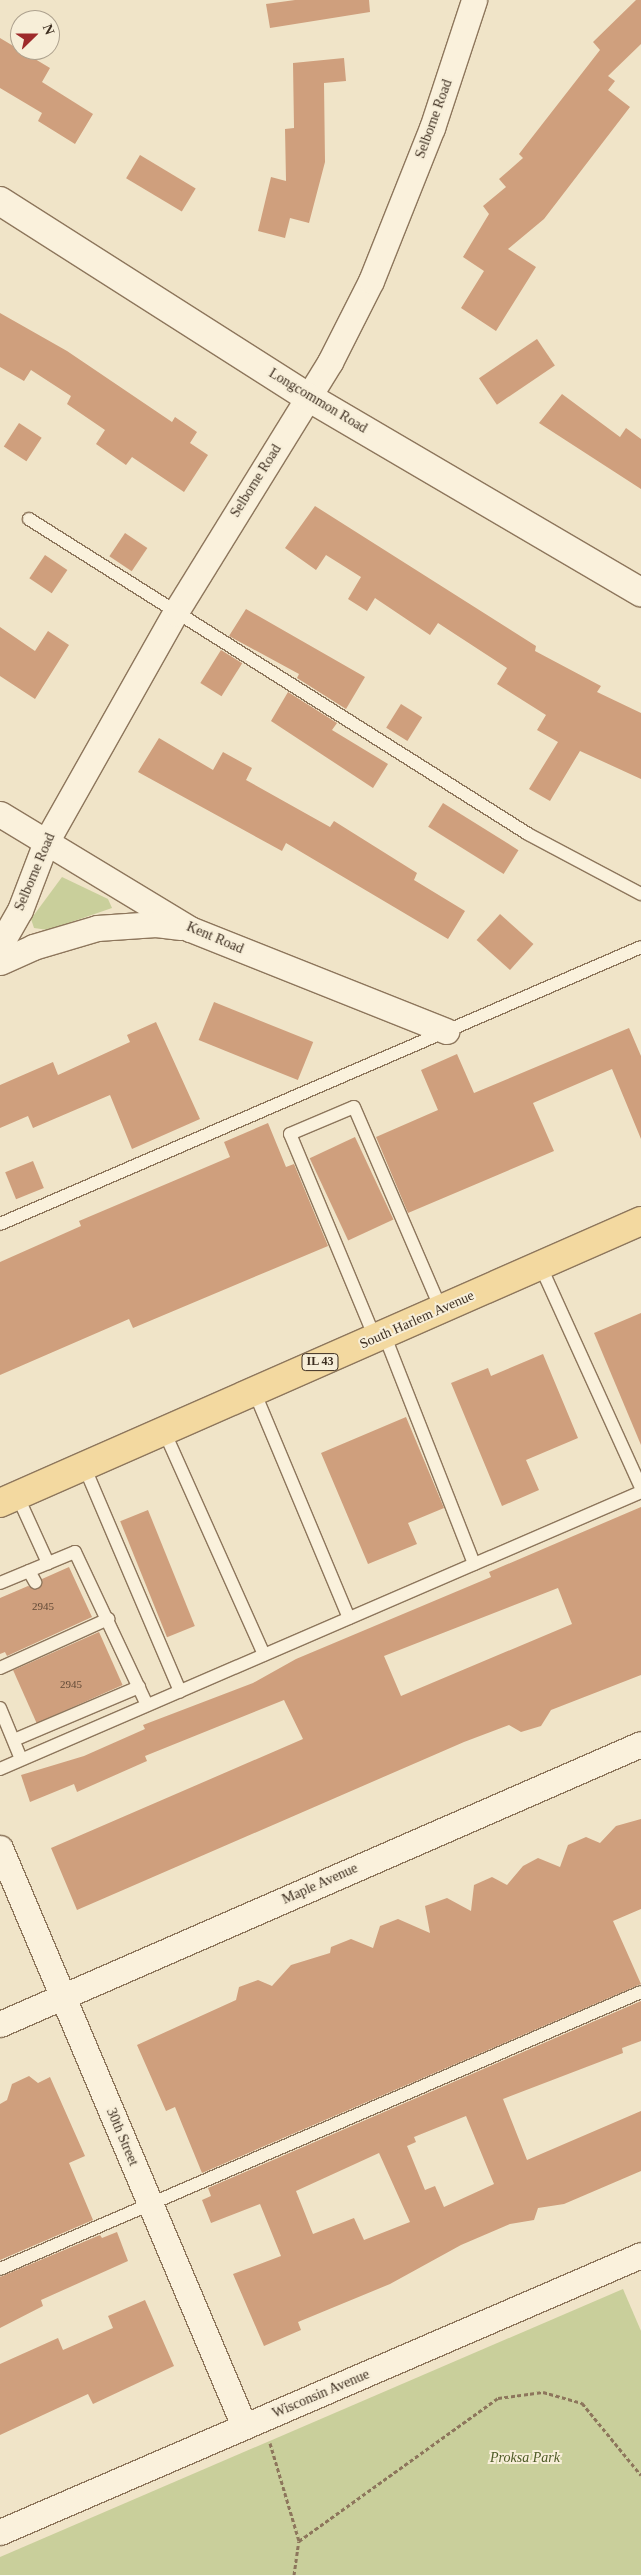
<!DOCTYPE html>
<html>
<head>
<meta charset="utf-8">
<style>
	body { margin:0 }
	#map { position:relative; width:641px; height:2575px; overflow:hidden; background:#f0e4c8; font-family:Georgia,serif }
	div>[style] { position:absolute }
	.green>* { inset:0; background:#c9cf9b }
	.building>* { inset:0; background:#cf9f7d; transform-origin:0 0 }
	.path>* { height:3px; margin-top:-1.5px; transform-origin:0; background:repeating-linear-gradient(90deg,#8d765c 0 4px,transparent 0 6.5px) }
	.roads { filter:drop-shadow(1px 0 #8d765c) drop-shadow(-1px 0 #8d765c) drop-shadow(0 1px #8d765c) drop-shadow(0 -1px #8d765c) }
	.service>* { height:12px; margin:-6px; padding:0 6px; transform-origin:6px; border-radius:6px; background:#faf1dc }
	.minor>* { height:25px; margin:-12.5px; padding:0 12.5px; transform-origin:12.5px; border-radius:12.5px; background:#faf1dc }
	.tertiary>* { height:28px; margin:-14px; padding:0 14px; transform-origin:14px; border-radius:14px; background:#faf1dc }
	.primary>* { height:28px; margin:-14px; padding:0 14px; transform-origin:14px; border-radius:14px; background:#f3d9a0 }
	span { translate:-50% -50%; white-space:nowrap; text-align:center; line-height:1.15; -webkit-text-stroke:4px #f7eed8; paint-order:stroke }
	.number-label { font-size:11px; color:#624a37 }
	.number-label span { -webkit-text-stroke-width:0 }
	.shield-label span { padding:1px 4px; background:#f7eed8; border:1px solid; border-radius:4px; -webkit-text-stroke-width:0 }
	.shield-label { font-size:12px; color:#3d2e20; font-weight:700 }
	.street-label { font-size:14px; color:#3d2e20 }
	.park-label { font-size:14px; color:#4d5a26; font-style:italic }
	.north { position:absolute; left:10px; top:10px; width:50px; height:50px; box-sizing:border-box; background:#f7eed8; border:1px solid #ada18e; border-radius:50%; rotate:68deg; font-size:14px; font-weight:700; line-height:20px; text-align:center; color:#3d2e20 }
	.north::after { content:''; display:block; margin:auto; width:18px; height:22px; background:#9e2a2b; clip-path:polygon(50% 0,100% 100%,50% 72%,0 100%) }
</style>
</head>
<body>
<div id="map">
	<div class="green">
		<div style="clip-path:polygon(62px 877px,108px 899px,112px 908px,48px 930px,34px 928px,31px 919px)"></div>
		<div style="clip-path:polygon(623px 2289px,641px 2331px,641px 2575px,0 2575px,0 2557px)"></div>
	</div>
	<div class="building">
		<div style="clip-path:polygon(295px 0,369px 0,370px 12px,270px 28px,266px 4px)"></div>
		<div style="clip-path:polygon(636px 0,641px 0,641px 44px,608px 76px,615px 81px,608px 90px,630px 107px,544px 219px,508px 249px,536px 267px,496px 331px,461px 308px,484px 271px,463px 257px,489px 214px,483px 206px,506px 187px,499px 179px,523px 158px,519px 154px,600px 50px,593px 42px)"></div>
		<div style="clip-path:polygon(0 38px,50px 68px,42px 82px,93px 114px,75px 144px,38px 121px,42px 113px,0 88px)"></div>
		<div style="clip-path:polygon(344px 58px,346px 81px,324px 83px,325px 162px,309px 223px,290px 218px,285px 238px,258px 231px,271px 177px,286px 181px,285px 129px,294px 128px,293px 63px)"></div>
		<div style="left:140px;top:155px;width:65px;height:27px;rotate:31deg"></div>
		<div style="clip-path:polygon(0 313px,67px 351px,172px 422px,175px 417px,197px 432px,190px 443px,208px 455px,184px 492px,132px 457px,126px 465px,96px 444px,105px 430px,67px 404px,71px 396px,31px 370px,24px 381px,0 367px)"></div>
		<div style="left:537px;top:339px;width:32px;height:70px;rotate:56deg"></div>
		<div style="clip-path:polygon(562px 394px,620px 437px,626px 428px,641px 439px,641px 489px,539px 423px)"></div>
		<div style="left:19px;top:423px;width:27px;height:28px;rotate:33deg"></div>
		<div style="clip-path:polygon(315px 506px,536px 646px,535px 651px,601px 686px,597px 692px,641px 713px,641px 779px,580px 751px,550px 801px,529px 789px,558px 742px,537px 730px,546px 715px,497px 684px,507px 668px,438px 623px,430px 635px,375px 598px,367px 611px,348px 599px,361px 577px,326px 555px,316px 570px,285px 548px)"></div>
		<div style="left:125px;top:533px;width:27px;height:28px;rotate:34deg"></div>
		<div style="left:45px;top:555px;width:27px;height:28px;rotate:34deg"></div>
		<div style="clip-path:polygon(246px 609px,365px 677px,346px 709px,297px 678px,299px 674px,229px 636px)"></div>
		<div style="clip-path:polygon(0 627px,35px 651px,48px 631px,69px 645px,35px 699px,0 676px)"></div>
		<div style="left:221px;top:650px;width:25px;height:39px;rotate:32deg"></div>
		<div style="clip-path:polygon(288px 692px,337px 723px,332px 730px,388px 764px,373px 788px,271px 721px)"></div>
		<div style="left:401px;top:704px;width:25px;height:28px;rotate:32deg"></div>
		<div style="clip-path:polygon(159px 738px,213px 770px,223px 752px,252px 768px,246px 780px,330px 827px,334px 821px,417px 873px,414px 880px,465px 911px,448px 939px,286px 843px,282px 851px,138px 772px)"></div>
		<div style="left:443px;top:803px;width:89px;height:28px;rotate:32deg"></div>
		<div style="left:500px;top:914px;width:45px;height:35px;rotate:42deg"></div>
		<div style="left:214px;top:1002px;width:107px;height:41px;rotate:22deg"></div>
		<div style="clip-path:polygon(156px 1022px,200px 1119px,132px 1149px,110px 1095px,33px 1128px,28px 1116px,0 1128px,0 1085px,53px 1062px,58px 1075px,130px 1042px,127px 1035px)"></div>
		<div style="clip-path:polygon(629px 1028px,641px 1056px,641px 1139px,612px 1069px,533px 1103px,554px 1151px,408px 1213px,376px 1137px,438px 1110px,421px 1070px,457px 1054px,474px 1093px)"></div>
		<div style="clip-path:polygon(268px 1123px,286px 1167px,294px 1164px,328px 1246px,133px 1328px,129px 1319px,0 1375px,0 1262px,81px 1226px,79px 1221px,230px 1157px,224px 1142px)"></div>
		<div style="left:355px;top:1137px;width:91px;height:50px;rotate:65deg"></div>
		<div style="left:33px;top:1161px;width:29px;height:30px;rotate:68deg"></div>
		<div style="clip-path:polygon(641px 1313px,641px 1445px,594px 1333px)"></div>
		<div style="clip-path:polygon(543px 1354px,578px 1438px,526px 1460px,539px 1490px,502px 1506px,451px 1383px,488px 1368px,491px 1376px)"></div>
		<div style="clip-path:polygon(406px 1417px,444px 1508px,408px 1523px,417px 1544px,368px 1564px,321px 1453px)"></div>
		<div style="clip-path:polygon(evenodd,641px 1507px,641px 1675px,551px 1710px,541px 1726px,521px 1732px,509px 1725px,464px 1742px,77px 1910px,51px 1848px,303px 1739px,284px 1700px,145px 1756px,147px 1761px,77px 1792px,74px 1784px,30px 1802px,21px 1775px,84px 1756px,145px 1729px,143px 1725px,253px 1683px,296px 1659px,491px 1577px,489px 1572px,641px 1507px,558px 1588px,572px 1624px,401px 1696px,384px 1656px,558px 1588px)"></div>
		<div style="left:148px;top:1510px;width:125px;height:30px;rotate:68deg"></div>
		<div style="clip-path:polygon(69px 1567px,92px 1617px,7px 1656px,5px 1652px,0 1654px,0 1598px,28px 1586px,38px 1589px,42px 1579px)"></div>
		<div style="left:99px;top:1632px;width:58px;height:94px;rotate:66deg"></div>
		<div style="clip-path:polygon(641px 1819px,641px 1909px,613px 1921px,641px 1984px,202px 2173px,175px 2107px,166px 2111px,137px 2045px,236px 2000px,239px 1987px,258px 1980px,272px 1986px,291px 1965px,330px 1953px,331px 1947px,351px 1939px,373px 1948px,380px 1926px,398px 1919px,430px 1933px,425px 1906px,447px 1898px,471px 1911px,474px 1885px,492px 1877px,507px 1885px,523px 1866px,538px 1858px,560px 1867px,568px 1845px,586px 1837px,600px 1843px,616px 1826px)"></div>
		<div style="clip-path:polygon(evenodd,641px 2001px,641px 2041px,622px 2048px,623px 2053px,503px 2099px,527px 2160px,641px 2111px,641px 2171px,564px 2204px,538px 2208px,534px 2220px,510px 2224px,461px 2245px,390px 2284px,298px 2322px,301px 2330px,264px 2346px,233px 2274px,281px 2256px,260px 2204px,211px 2223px,202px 2200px,211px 2196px,208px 2188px,641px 2001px,466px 2116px,494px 2184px,444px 2207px,435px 2186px,425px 2190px,407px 2146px,416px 2142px,414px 2137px,466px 2116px,641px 2001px,379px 2153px,410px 2222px,364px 2240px,354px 2218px,313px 2234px,296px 2191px,379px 2153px)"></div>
		<div style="clip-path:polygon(29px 2076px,38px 2083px,50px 2077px,85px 2156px,69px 2163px,93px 2220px,0 2260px,0 2104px,7px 2100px,12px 2084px)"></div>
		<div style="clip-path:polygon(117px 2232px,128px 2261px,41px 2300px,43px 2306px,0 2328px,0 2277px,100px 2235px,102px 2238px)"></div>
		<div style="clip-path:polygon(145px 2300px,174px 2366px,93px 2404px,88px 2394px,0 2435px,0 2364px,58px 2338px,63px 2350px,113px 2328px,108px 2316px)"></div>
	</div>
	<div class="path">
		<div style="left:270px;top:2443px;width:102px;rotate:73.5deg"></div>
		<div style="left:294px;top:2575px;width:34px;rotate:-82deg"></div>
		<div style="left:299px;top:2541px;width:245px;rotate:-35.7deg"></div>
		<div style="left:498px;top:2398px;width:45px;rotate:-7.6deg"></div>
		<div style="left:543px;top:2392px;width:41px;rotate:15.8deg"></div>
		<div style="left:582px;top:2403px;width:93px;rotate:50.7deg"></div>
	</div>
	<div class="roads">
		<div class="service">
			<div style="left:29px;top:519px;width:590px;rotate:32.26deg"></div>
			<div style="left:528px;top:834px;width:128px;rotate:28deg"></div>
			<div style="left:0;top:1224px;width:698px;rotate:-23.37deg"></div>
			<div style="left:540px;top:1265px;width:245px;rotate:65.6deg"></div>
			<div style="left:384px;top:1334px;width:247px;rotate:68.6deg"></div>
			<div style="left:375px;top:1338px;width:221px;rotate:-112.6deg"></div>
			<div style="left:290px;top:1134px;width:69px;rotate:-22.9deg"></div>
			<div style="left:354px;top:1107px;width:220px;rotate:66.7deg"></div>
			<div style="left:254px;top:1391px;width:246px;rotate:67.3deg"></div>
			<div style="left:164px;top:1431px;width:245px;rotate:65.9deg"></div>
			<div style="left:84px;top:1466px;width:245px;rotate:66.9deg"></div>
			<div style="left:17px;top:1495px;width:75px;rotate:65.5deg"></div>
			<div style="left:29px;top:1571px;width:13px;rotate:61deg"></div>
			<div style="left:0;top:1583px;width:81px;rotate:-22.5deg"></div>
			<div style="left:75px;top:1552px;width:169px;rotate:64.8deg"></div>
			<div style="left:0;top:1668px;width:119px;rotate:-24.4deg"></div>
			<div style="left:0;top:1708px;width:55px;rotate:67.6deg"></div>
			<div style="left:14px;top:1740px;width:136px;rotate:-23deg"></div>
			<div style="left:0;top:1769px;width:698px;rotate:-23.37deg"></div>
			<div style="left:0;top:2269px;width:698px;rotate:-23.37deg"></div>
		</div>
		<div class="minor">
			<div style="left:0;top:814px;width:222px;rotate:31.2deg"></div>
			<div style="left:190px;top:929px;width:276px;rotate:21.7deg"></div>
			<div style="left:0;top:945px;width:40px;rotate:-60.3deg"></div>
			<div style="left:20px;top:910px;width:73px;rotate:-69.1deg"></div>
			<div style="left:46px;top:842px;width:263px;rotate:-60.6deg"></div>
			<div style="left:175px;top:613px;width:295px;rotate:-58.3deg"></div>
			<div style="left:330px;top:362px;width:91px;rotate:-63.2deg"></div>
			<div style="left:371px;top:281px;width:165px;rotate:-68.3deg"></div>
			<div style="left:432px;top:128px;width:135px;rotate:-71.8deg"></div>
			<div style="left:0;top:962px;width:36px;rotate:-24deg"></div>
			<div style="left:33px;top:947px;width:67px;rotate:-16.5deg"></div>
			<div style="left:97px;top:928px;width:59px;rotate:-3.9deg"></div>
			<div style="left:156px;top:924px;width:25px;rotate:7deg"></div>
			<div style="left:0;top:1848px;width:627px;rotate:67.11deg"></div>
			<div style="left:0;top:2024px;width:699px;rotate:-23.6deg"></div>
			<div style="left:0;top:2532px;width:698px;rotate:-23.37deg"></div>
		</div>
		<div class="tertiary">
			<div style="left:0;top:201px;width:365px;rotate:32.5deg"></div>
			<div style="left:308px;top:397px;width:386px;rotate:30.4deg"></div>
		</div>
		<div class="primary">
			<div style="left:0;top:1503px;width:700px;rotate:-23.75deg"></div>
		</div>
	</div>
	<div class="number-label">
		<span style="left:43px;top:1606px">2945</span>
		<span style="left:71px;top:1684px">2945</span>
	</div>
	<div class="shield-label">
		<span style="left:320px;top:1362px">IL 43</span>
	</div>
	<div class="street-label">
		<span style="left:434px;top:119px;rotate:-70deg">Selborne Road</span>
		<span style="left:318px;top:401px;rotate:31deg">Longcommon Road</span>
		<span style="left:256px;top:481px;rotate:-58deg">Selborne Road</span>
		<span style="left:35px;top:872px;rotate:-67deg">Selborne Road</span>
		<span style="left:215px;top:938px;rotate:23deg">Kent Road</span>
		<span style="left:417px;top:1320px;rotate:-24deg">South Harlem Avenue</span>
		<span style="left:320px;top:1884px;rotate:-24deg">Maple Avenue</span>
		<span style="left:122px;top:2137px;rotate:67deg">30th Street</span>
		<span style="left:321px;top:2394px;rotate:-23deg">Wisconsin Avenue</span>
	</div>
	<div class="park-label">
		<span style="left:525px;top:2458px">Proksa Park</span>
	</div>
	<div class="north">N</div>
</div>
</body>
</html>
